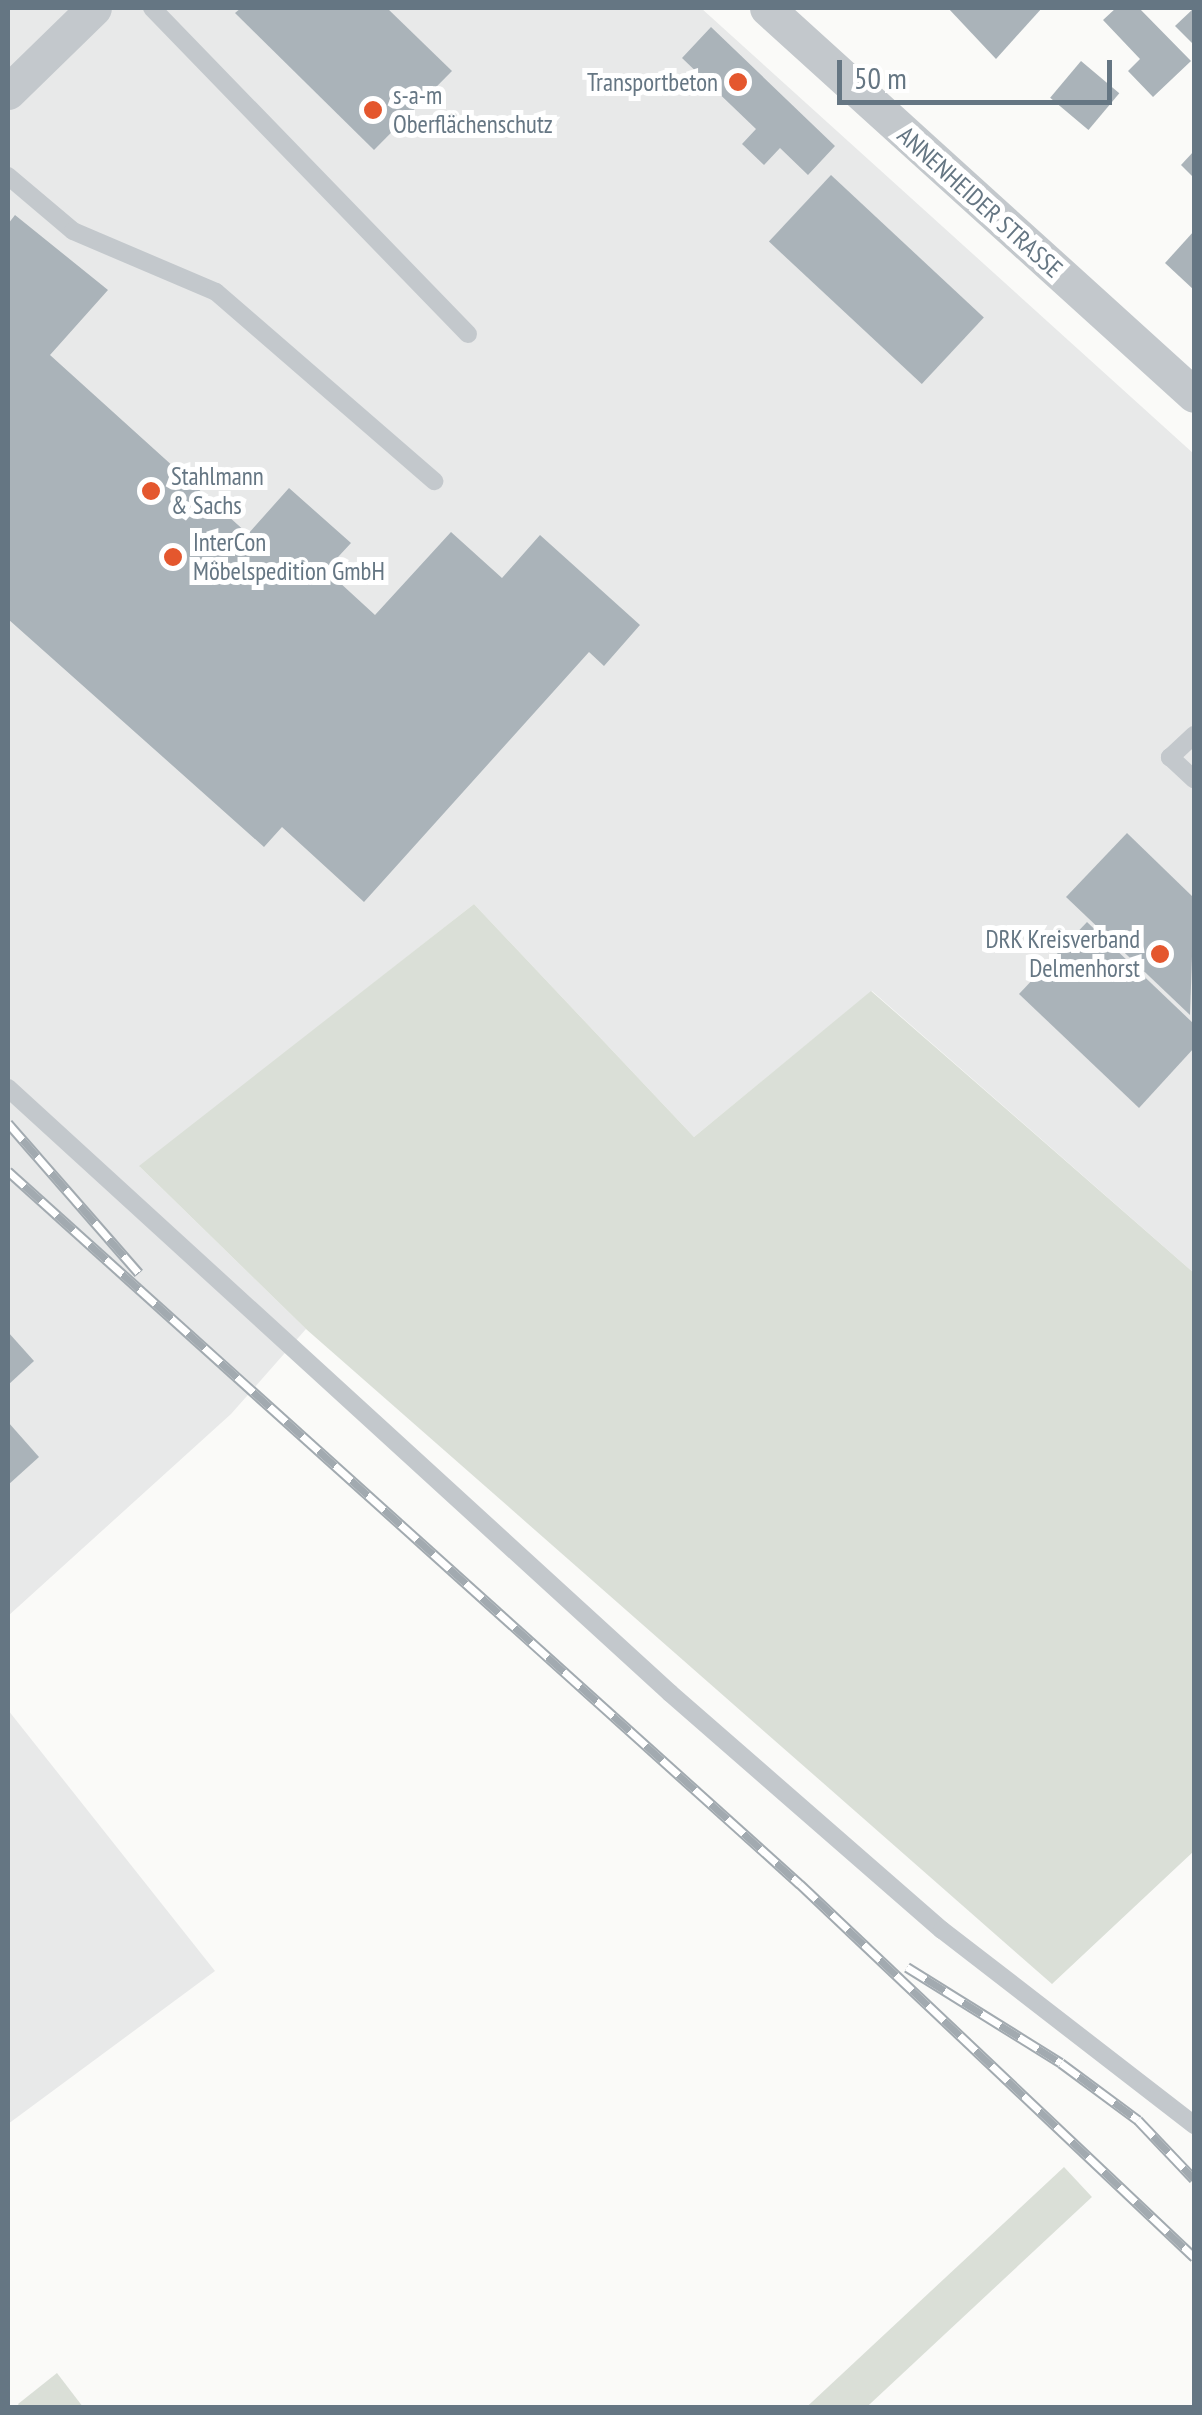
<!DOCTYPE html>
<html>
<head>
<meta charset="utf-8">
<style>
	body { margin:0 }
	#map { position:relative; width:1202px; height:2415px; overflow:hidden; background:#fafaf8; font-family:"PT Sans Narrow",sans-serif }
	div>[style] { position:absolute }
	.built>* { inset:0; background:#e8e9e9 }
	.green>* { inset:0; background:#dadfd7; transform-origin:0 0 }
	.building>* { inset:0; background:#aab3b9; transform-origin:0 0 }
	.lane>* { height:18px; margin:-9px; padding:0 9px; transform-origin:9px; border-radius:9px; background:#c3c8cc }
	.street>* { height:35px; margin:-17.5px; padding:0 17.5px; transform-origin:17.5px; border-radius:17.5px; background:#c3c8cc }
	.rail>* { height:11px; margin-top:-5.5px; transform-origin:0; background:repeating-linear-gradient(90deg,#fff 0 22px,#a2aab0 0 44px); box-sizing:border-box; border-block:2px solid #a2aab0 }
	.dots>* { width:28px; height:28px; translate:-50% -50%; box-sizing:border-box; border:5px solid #fff; border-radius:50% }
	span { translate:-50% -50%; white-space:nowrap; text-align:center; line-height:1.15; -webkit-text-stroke:10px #fff; paint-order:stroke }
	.poi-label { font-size:25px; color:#657683 }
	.right { translate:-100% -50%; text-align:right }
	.left { translate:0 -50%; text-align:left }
	.street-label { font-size:25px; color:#657683 }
	.frame { position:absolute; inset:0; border:10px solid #657683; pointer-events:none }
	.scale { position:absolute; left:837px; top:60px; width:275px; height:45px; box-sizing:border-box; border:5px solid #657683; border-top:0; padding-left:12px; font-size:30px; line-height:35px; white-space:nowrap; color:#657683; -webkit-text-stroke:8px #fff; paint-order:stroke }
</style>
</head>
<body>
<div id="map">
	<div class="built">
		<div style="clip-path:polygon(8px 8px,701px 8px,1194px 454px,1194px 1273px,872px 991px,694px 1137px,474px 904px,140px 1167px,306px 1329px,231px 1414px,8px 1616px)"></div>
		<div style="clip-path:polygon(8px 1710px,215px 1971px,8px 2124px)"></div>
	</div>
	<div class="green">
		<div style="clip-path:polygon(474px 904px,694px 1137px,871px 991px,1194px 1273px,1194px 1851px,1052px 1984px,306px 1329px,139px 1166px)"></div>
		<div style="left:1064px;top:2167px;width:41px;height:360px;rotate:47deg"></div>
		<div style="clip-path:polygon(57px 2373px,83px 2407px,20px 2407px,18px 2404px)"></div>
	</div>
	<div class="building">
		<div style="clip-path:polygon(241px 8px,387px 8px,452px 71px,374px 150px,235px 13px)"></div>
		<div style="clip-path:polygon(948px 8px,1042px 8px,996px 59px)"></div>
		<div style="clip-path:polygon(1116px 8px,1139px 8px,1191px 61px,1153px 97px,1128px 71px,1140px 59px,1103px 20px)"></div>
		<div style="clip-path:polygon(1194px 8px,1194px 45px,1175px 26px)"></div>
		<div style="clip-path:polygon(711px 27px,835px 146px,808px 175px,780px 148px,764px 165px,742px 144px,756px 129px,682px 58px)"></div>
		<div style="left:1081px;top:61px;width:50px;height:48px;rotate:40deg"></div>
		<div style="clip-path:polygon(1194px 151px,1194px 178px,1181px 165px)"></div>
		<div style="left:831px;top:175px;width:209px;height:91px;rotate:43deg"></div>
		<div style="clip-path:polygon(15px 215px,108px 290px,50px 355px,248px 534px,289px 488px,351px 543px,326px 570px,375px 615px,451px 532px,502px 578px,540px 535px,640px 625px,604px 666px,589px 652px,364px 902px,282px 827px,264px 847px,8px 619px,8px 224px)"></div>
		<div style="clip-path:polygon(1194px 231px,1194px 290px,1165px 263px)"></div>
		<div style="clip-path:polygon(1127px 833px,1194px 898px,1190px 1015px,1066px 897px)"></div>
		<div style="clip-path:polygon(1087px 922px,1194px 1024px,1194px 1048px,1139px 1108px,1019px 994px)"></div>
		<div style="clip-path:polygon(8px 1332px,34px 1361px,8px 1385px)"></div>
		<div style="clip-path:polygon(8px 1422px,39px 1457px,8px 1485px)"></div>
	</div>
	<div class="lane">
		<div style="left:152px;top:8px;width:454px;rotate:45.9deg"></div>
		<div style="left:8px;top:176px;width:85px;rotate:40.2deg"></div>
		<div style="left:73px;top:231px;width:155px;rotate:23.1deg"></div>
		<div style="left:216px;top:292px;width:289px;rotate:40.9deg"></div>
		<div style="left:1194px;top:735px;width:33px;rotate:137deg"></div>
		<div style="left:1170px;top:757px;width:33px;rotate:43deg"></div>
		<div style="left:8px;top:1088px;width:897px;rotate:42.42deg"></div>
		<div style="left:670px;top:1693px;width:361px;rotate:41.1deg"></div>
		<div style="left:942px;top:1930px;width:319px;rotate:37.7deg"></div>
	</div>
	<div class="street">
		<div style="left:767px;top:8px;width:576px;rotate:42.19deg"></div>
		<div style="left:8px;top:92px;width:120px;rotate:-44.3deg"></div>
	</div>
	<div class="rail">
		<div style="left:8px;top:1123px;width:199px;rotate:48.9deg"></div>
		<div style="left:8px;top:1171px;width:1066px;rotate:42deg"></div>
		<div style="left:800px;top:1884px;width:543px;rotate:43.43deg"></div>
		<div style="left:907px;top:1967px;width:181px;rotate:31.9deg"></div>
		<div style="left:1061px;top:2063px;width:96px;rotate:36.5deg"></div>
		<div style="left:1138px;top:2120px;width:81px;rotate:46.5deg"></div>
	</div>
	<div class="dots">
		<div style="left:738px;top:82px;background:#e4572e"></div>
		<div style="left:373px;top:110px;background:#e4572e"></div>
		<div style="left:151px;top:491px;background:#e4572e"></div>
		<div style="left:173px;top:557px;background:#e4572e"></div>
		<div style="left:1160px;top:954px;background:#e4572e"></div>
	</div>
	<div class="poi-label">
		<span class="right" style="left:718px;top:82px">Transportbeton</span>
		<span class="left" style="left:393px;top:110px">s-a-m<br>Oberflächenschutz</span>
		<span class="left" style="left:171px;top:491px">Stahlmann<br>&amp; Sachs</span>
		<span class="left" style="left:193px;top:557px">InterCon<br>Möbelspedition GmbH</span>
		<span class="right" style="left:1140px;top:954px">DRK Kreisverband<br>Delmenhorst</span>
	</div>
	<div class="street-label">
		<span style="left:980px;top:202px;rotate:42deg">ANNENHEIDER STRASSE</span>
	</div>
	<div class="frame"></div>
	<div class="scale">50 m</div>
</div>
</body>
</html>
